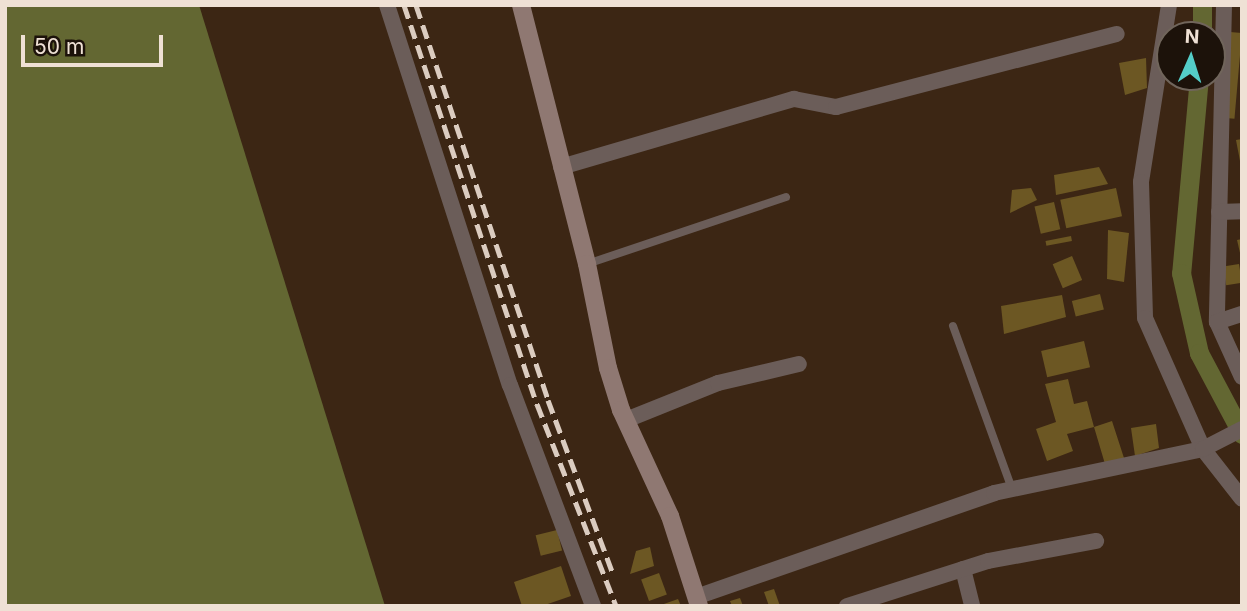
<!DOCTYPE html>
<html>
<head>
<meta charset="utf-8">
<style>
	body { margin:0 }
	#map { position:relative; width:1247px; height:611px; overflow:hidden; background:#3c2614; font-family:Inter,sans-serif }
	div>[style] { position:absolute }
	.water>* { inset:0; background:#636732 }
	.canal>* { height:19px; margin:-9.5px; padding:0 9.5px; transform-origin:9.5px; border-radius:9.5px; background:#636732 }
	.building>* { inset:0; background:#6c5723; transform-origin:0 0 }
	.lane>* { height:8px; margin:-4px; padding:0 4px; transform-origin:4px; border-radius:4px; background:#6b5d59 }
	.street>* { height:16px; margin:-8px; padding:0 8px; transform-origin:8px; border-radius:8px; background:#6b5d59 }
	.secondary>* { height:18px; margin:-9px; padding:0 9px; transform-origin:9px; border-radius:9px; background:#8f7872 }
	.rail>* { height:5px; margin-top:-2.5px; transform-origin:0; background:repeating-linear-gradient(90deg,#dbccc0 0 14px,transparent 0 21px) }
	span { translate:-50% -50%; white-space:nowrap; text-align:center; line-height:1.15; -webkit-text-stroke:6px #1c120a; paint-order:stroke }
	.frame { position:absolute; inset:0; border:7px solid #efe1d5; pointer-events:none }
	.north { position:absolute; left:1156px; top:21px; width:70px; height:70px; box-sizing:border-box; background:#1c120a; border:2px solid #70655b; border-radius:50%; rotate:3deg; font-size:19px; font-weight:700; line-height:28px; text-align:center; color:#efe1d5 }
	.north::after { content:''; display:block; margin:auto; width:24px; height:32px; background:#54cdc8; clip-path:polygon(50% 0,100% 100%,50% 72%,0 100%) }
	.scale { position:absolute; left:21px; top:35px; width:142px; height:32px; box-sizing:border-box; border:4px solid #efe1d5; border-top:0; padding-left:9px; font-size:21px; line-height:24px; white-space:nowrap; color:#efe1d5; -webkit-text-stroke:5px #1c120a; paint-order:stroke }
</style>
</head>
<body>
<div id="map">
	<div class="water">
		<div style="clip-path:polygon(5px 5px,199px 5px,385px 606px,5px 606px)"></div>
	</div>
	<div class="canal">
		<div style="left:1202px;top:35px;width:30px;rotate:-90deg"></div>
		<div style="left:1199px;top:77px;width:197px;rotate:95.2deg"></div>
		<div style="left:1181px;top:273px;width:82px;rotate:77.3deg"></div>
		<div style="left:1199px;top:353px;width:92px;rotate:62deg"></div>
	</div>
	<div class="building">
		<div style="left:1230px;top:32px;width:12px;height:86px;rotate:5deg"></div>
		<div style="clip-path:polygon(1146px 58px,1147px 88px,1125px 95px,1119px 63px)"></div>
		<div style="clip-path:polygon(1242px 139px,1242px 161px,1240px 161px,1236px 140px)"></div>
		<div style="clip-path:polygon(1099px 167px,1108px 184px,1056px 195px,1054px 175px)"></div>
		<div style="clip-path:polygon(1031px 188px,1037px 200px,1010px 213px,1012px 190px)"></div>
		<div style="left:1116px;top:188px;width:29px;height:57px;rotate:78deg"></div>
		<div style="left:1054px;top:202px;width:28px;height:20px;rotate:77deg"></div>
		<div style="clip-path:polygon(1108px 230px,1129px 233px,1124px 282px,1107px 279px)"></div>
		<div style="left:1071px;top:236px;width:5px;height:26px;rotate:79deg"></div>
		<div style="clip-path:polygon(1242px 239px,1242px 257px,1241px 257px,1237px 240px)"></div>
		<div style="left:1072px;top:256px;width:26px;height:21px;rotate:67deg"></div>
		<div style="left:1239px;top:264px;width:19px;height:16px;rotate:81deg"></div>
		<div style="left:1100px;top:294px;width:16px;height:29px;rotate:76deg"></div>
		<div style="clip-path:polygon(1062px 295px,1066px 317px,1004px 334px,1001px 306px)"></div>
		<div style="left:1084px;top:341px;width:27px;height:44px;rotate:77deg"></div>
		<div style="clip-path:polygon(1068px 379px,1074px 404px,1087px 401px,1094px 427px,1112px 421px,1124px 458px,1105px 464px,1094px 427px,1067px 434px,1073px 451px,1047px 461px,1036px 429px,1056px 422px,1045px 384px)"></div>
		<div style="clip-path:polygon(1156px 424px,1159px 448px,1135px 456px,1131px 428px)"></div>
		<div style="left:557px;top:530px;width:21px;height:22px;rotate:76deg"></div>
		<div style="clip-path:polygon(650px 547px,654px 566px,630px 574px,636px 551px)"></div>
		<div style="clip-path:polygon(561px 566px,571px 596px,542px 606px,522px 606px,514px 582px)"></div>
		<div style="left:659px;top:573px;width:23px;height:19px;rotate:70deg"></div>
		<div style="clip-path:polygon(774px 589px,780px 606px,769px 606px,764px 592px)"></div>
		<div style="clip-path:polygon(740px 598px,743px 606px,732px 606px,730px 601px)"></div>
		<div style="clip-path:polygon(678px 599px,681px 606px,661px 606px,661px 605px)"></div>
	</div>
	<div class="lane">
		<div style="left:587px;top:264px;width:210px;rotate:-18.6deg"></div>
		<div style="left:953px;top:326px;width:173px;rotate:70.1deg"></div>
	</div>
	<div class="street">
		<div style="left:387px;top:5px;width:399px;rotate:72.1deg"></div>
		<div style="left:510px;top:385px;width:236px;rotate:69.4deg"></div>
		<div style="left:1169px;top:5px;width:179px;rotate:99deg"></div>
		<div style="left:1141px;top:182px;width:136px;rotate:88.3deg"></div>
		<div style="left:1145px;top:318px;width:143px;rotate:66.1deg"></div>
		<div style="left:1203px;top:449px;width:63px;rotate:52deg"></div>
		<div style="left:1224px;top:5px;width:317px;rotate:91.3deg"></div>
		<div style="left:1217px;top:322px;width:60px;rotate:65.6deg"></div>
		<div style="left:561px;top:167px;width:243px;rotate:-16.3deg"></div>
		<div style="left:794px;top:99px;width:43px;rotate:10.8deg"></div>
		<div style="left:836px;top:107px;width:290px;rotate:-14.6deg"></div>
		<div style="left:1219px;top:212px;width:23px;rotate:-2deg"></div>
		<div style="left:1217px;top:322px;width:26px;rotate:-18deg"></div>
		<div style="left:626px;top:420px;width:99px;rotate:-21.9deg"></div>
		<div style="left:718px;top:383px;width:83px;rotate:-13.2deg"></div>
		<div style="left:963px;top:569px;width:38px;rotate:76deg"></div>
		<div style="left:696px;top:597px;width:316px;rotate:-19.2deg"></div>
		<div style="left:994px;top:493px;width:214px;rotate:-11.9deg"></div>
		<div style="left:1203px;top:449px;width:44px;rotate:-27.1deg"></div>
		<div style="left:847px;top:606px;width:148px;rotate:-17.7deg"></div>
		<div style="left:988px;top:561px;width:110px;rotate:-10.5deg"></div>
	</div>
	<div class="secondary">
		<div style="left:521px;top:5px;width:267px;rotate:75.7deg"></div>
		<div style="left:587px;top:264px;width:106px;rotate:78.6deg"></div>
		<div style="left:608px;top:368px;width:44px;rotate:72.8deg"></div>
		<div style="left:621px;top:410px;width:117px;rotate:65.2deg"></div>
		<div style="left:670px;top:516px;width:95px;rotate:72.1deg"></div>
	</div>
	<div class="rail">
		<div style="left:404px;top:5px;width:421px;rotate:71.6deg"></div>
		<div style="left:537px;top:404px;width:217px;rotate:68.6deg"></div>
		<div style="left:416px;top:5px;width:416px;rotate:71.5deg"></div>
		<div style="left:548px;top:400px;width:183px;rotate:69.5deg"></div>
	</div>
	<div class="frame"></div>
	<div class="north">N</div>
	<div class="scale">50 m</div>
</div>
</body>
</html>
